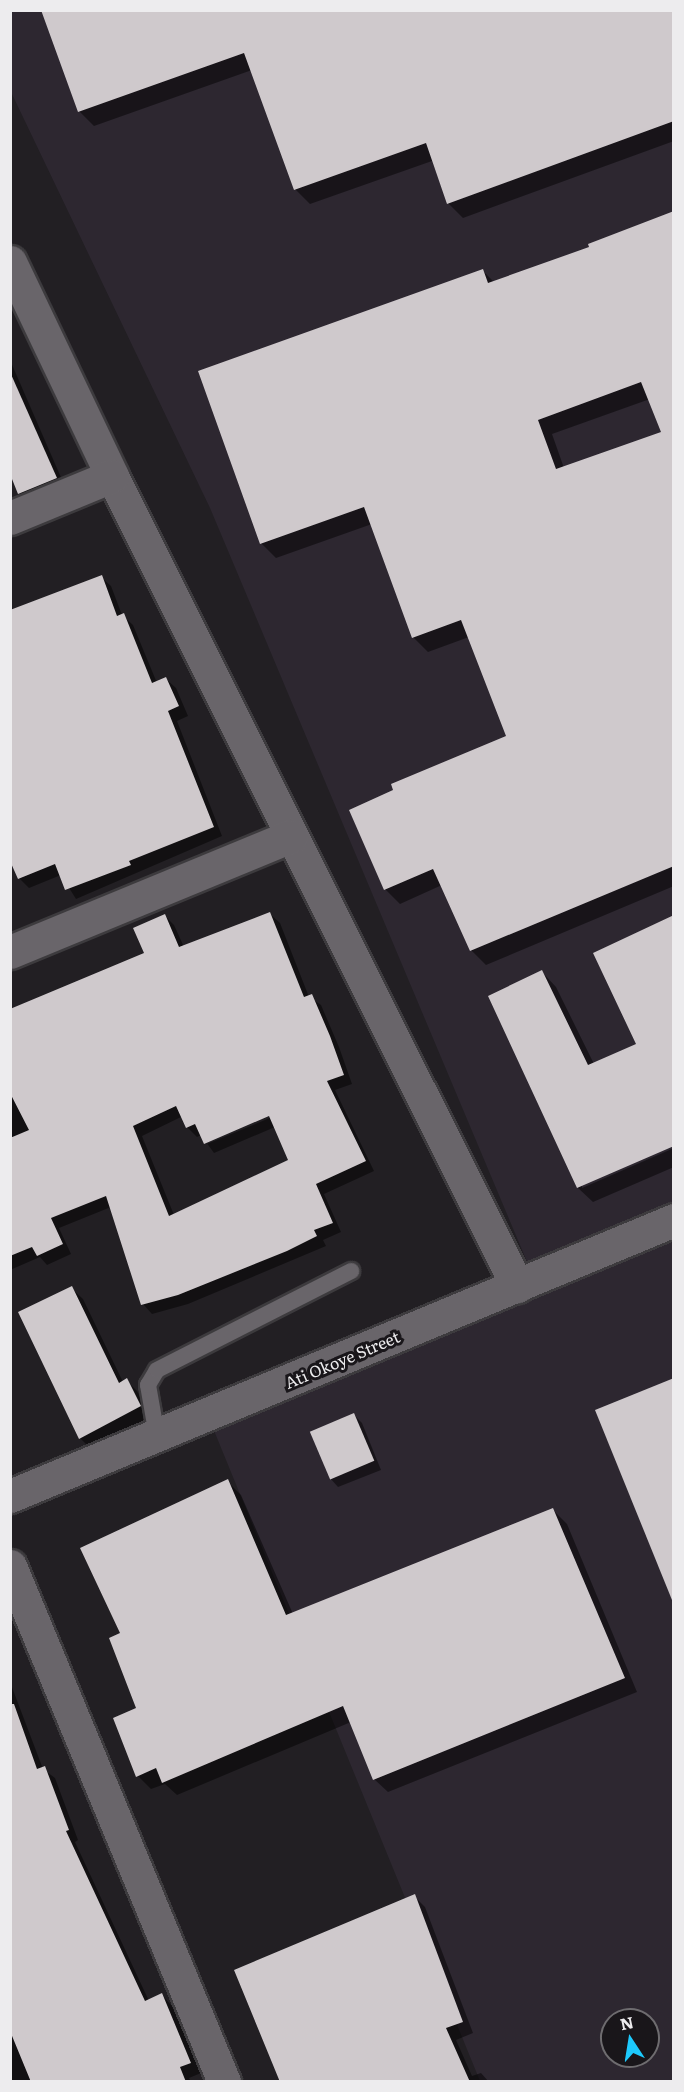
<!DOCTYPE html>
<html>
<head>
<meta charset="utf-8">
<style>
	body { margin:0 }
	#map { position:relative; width:684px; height:2092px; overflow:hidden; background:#221f23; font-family:Literata,serif }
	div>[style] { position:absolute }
	.built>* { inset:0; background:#2d2730 }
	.shadow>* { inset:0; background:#0007 }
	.building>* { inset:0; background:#cfc9cc; transform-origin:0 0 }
	.roads { filter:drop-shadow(2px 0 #3d3b3e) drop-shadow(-2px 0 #3d3b3e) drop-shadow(0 2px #3d3b3e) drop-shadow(0 -2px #3d3b3e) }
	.service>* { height:16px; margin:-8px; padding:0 8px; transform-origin:8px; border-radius:8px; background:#69656a }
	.minor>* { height:33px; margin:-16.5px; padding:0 16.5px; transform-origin:16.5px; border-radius:16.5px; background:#69656a }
	.tertiary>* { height:33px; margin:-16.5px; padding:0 16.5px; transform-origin:16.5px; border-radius:16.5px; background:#69656a }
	span { translate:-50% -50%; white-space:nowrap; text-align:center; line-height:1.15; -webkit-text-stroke:6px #19161a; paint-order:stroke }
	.street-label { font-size:16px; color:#edecee }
	.frame { position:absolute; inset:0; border:12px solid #edecee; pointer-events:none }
	.north { position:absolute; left:600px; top:2008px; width:60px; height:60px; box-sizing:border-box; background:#19161a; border:2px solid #6e6c6f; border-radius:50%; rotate:348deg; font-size:16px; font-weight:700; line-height:24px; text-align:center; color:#edecee }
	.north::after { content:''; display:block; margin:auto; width:21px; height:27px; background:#1dc9fc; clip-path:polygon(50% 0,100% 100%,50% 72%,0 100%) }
</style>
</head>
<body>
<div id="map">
	<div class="built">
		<div style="clip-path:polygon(evenodd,11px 11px,673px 11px,673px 2081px,480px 2081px,206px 1411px,533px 1276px,210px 508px,11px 92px,11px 11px,612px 2020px,648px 2020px,648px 2056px,612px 2056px,612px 2020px)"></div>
	</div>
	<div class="shadow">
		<div style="clip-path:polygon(43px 10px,674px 10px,674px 141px,463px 218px,448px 203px,432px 161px,310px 204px,295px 189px,252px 70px,94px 126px,79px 111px)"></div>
		<div style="clip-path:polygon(evenodd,674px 212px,674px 886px,486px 965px,471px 950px,442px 885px,400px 904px,385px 889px,508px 736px,469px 637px,428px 652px,413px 637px,372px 524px,276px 558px,261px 543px,483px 271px,494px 282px,591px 248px,674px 212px,650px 399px,663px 433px,564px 468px,552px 434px,650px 399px)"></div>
		<div style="clip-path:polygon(10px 360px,66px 489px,30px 504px,20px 493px,10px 470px)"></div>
		<div style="clip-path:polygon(101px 577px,111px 586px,122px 615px,133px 625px,157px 683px,166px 679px,176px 688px,188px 716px,177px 721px,222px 836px,76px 899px,61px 875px,29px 888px,19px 878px)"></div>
		<div style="clip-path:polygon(evenodd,270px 914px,280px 923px,309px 997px,321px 1005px,339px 1047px,352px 1084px,335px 1090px,374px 1171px,324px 1194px,341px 1232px,323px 1240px,326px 1246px,188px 1304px,152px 1314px,143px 1304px,111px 1207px,59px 1228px,71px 1254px,47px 1265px,40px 1257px,10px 1270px,10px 1010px,146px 954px,165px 916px,174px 925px,184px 947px,270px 914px,276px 1112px,277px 1115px,207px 1144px,207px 1141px,276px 1112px,270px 914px,183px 1116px,187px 1127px,197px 1137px,201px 1135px,214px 1153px,275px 1127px,290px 1161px,174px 1215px,142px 1136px,183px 1116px)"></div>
		<div style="clip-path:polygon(542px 972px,556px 987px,594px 1064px,638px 1045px,674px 1145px,582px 1184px,582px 1188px,674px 1148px,674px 1167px,593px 1202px,578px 1188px)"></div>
		<div style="clip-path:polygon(71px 1288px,83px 1299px,123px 1382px,126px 1380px,137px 1391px,151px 1418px,91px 1449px,80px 1438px)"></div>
		<div style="clip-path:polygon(353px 1414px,362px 1423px,381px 1470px,338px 1487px,330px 1478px)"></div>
		<div style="clip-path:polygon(227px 1481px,241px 1495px,293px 1614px,553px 1510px,567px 1524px,637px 1692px,388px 1792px,374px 1779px,351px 1722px,177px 1795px,165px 1784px,151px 1789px,138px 1776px,138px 1709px,122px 1634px)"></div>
		<div style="clip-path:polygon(10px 1682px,43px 1769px,55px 1778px,78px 1840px,75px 1842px,149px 2001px,162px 1995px,172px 2006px,201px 2073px,189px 2078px,191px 2082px,10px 2082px)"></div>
		<div style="clip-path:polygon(414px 1896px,425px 1907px,473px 2033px,456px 2040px,472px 2076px,481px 2073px,489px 2082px,282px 2082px)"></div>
	</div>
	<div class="building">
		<div style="clip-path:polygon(41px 10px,674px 10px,674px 121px,447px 204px,426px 143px,294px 190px,244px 53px,78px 112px)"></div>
		<div style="clip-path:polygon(evenodd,674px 211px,674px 866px,470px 951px,433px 869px,384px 890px,349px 810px,393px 790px,391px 784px,506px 736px,461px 620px,412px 638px,364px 507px,260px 544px,198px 371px,483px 269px,488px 283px,589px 247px,588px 244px,674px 211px,641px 382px,661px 432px,556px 469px,538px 420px,641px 382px)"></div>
		<div style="clip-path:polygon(10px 372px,57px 478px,18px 494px,10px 474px)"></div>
		<div style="clip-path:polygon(102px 575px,117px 616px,124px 613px,152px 683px,166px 677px,179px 706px,168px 711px,214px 827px,129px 861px,131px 865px,65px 890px,55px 864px,18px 879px,10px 861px,10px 610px)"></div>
		<div style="clip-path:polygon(evenodd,270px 912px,304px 997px,312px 994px,330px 1036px,344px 1075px,327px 1081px,366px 1161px,316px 1184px,333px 1223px,314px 1230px,317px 1236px,287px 1251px,178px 1295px,141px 1305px,106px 1196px,51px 1218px,63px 1244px,37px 1256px,32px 1247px,10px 1256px,10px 1138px,29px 1130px,10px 1093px,10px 1009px,144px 953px,133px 928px,165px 914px,179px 947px,270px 912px,176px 1106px,186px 1128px,195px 1124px,204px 1144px,269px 1116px,288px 1160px,169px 1216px,133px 1126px,176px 1106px)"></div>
		<div style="clip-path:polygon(674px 915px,674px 1146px,577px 1188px,488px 996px,542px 970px,588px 1065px,636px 1044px,593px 953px)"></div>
		<div style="clip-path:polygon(72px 1286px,119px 1383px,127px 1378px,141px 1406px,79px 1439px,18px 1312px)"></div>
		<div style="clip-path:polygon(674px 1378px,674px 1600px,672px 1600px,595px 1410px)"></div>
		<div style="left:354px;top:1413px;width:52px;height:48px;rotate:67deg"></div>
		<div style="clip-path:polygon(228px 1479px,286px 1615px,553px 1508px,625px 1678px,373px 1780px,343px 1706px,162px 1783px,156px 1768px,136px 1777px,113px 1718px,136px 1708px,109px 1638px,120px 1633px,80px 1548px)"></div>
		<div style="clip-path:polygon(10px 1704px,14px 1704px,37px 1769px,45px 1766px,69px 1830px,66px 1831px,145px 2001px,162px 1993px,191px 2063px,180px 2067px,186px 2082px,31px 2082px,10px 2031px)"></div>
		<div style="clip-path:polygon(415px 1894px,463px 2022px,446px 2028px,470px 2082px,280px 2082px,234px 1970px)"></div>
	</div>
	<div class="roads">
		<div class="service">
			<div style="left:157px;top:1436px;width:52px;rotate:-100deg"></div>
			<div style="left:148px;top:1385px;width:17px;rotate:-59deg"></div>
			<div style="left:157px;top:1370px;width:218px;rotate:-27deg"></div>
		</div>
		<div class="minor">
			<div style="left:10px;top:262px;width:237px;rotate:64.5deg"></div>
			<div style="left:112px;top:476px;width:906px;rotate:63.43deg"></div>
			<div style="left:10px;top:518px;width:110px;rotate:-22.4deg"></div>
			<div style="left:10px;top:952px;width:304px;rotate:-22.4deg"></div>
			<div style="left:10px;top:1566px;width:559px;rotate:67.47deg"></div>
		</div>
		<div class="tertiary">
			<div style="left:10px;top:1496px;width:719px;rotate:-22.57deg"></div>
		</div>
	</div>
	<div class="street-label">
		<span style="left:342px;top:1359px;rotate:-23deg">Ati Okoye Street</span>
	</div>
	<div class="frame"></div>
	<div class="north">N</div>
</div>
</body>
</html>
